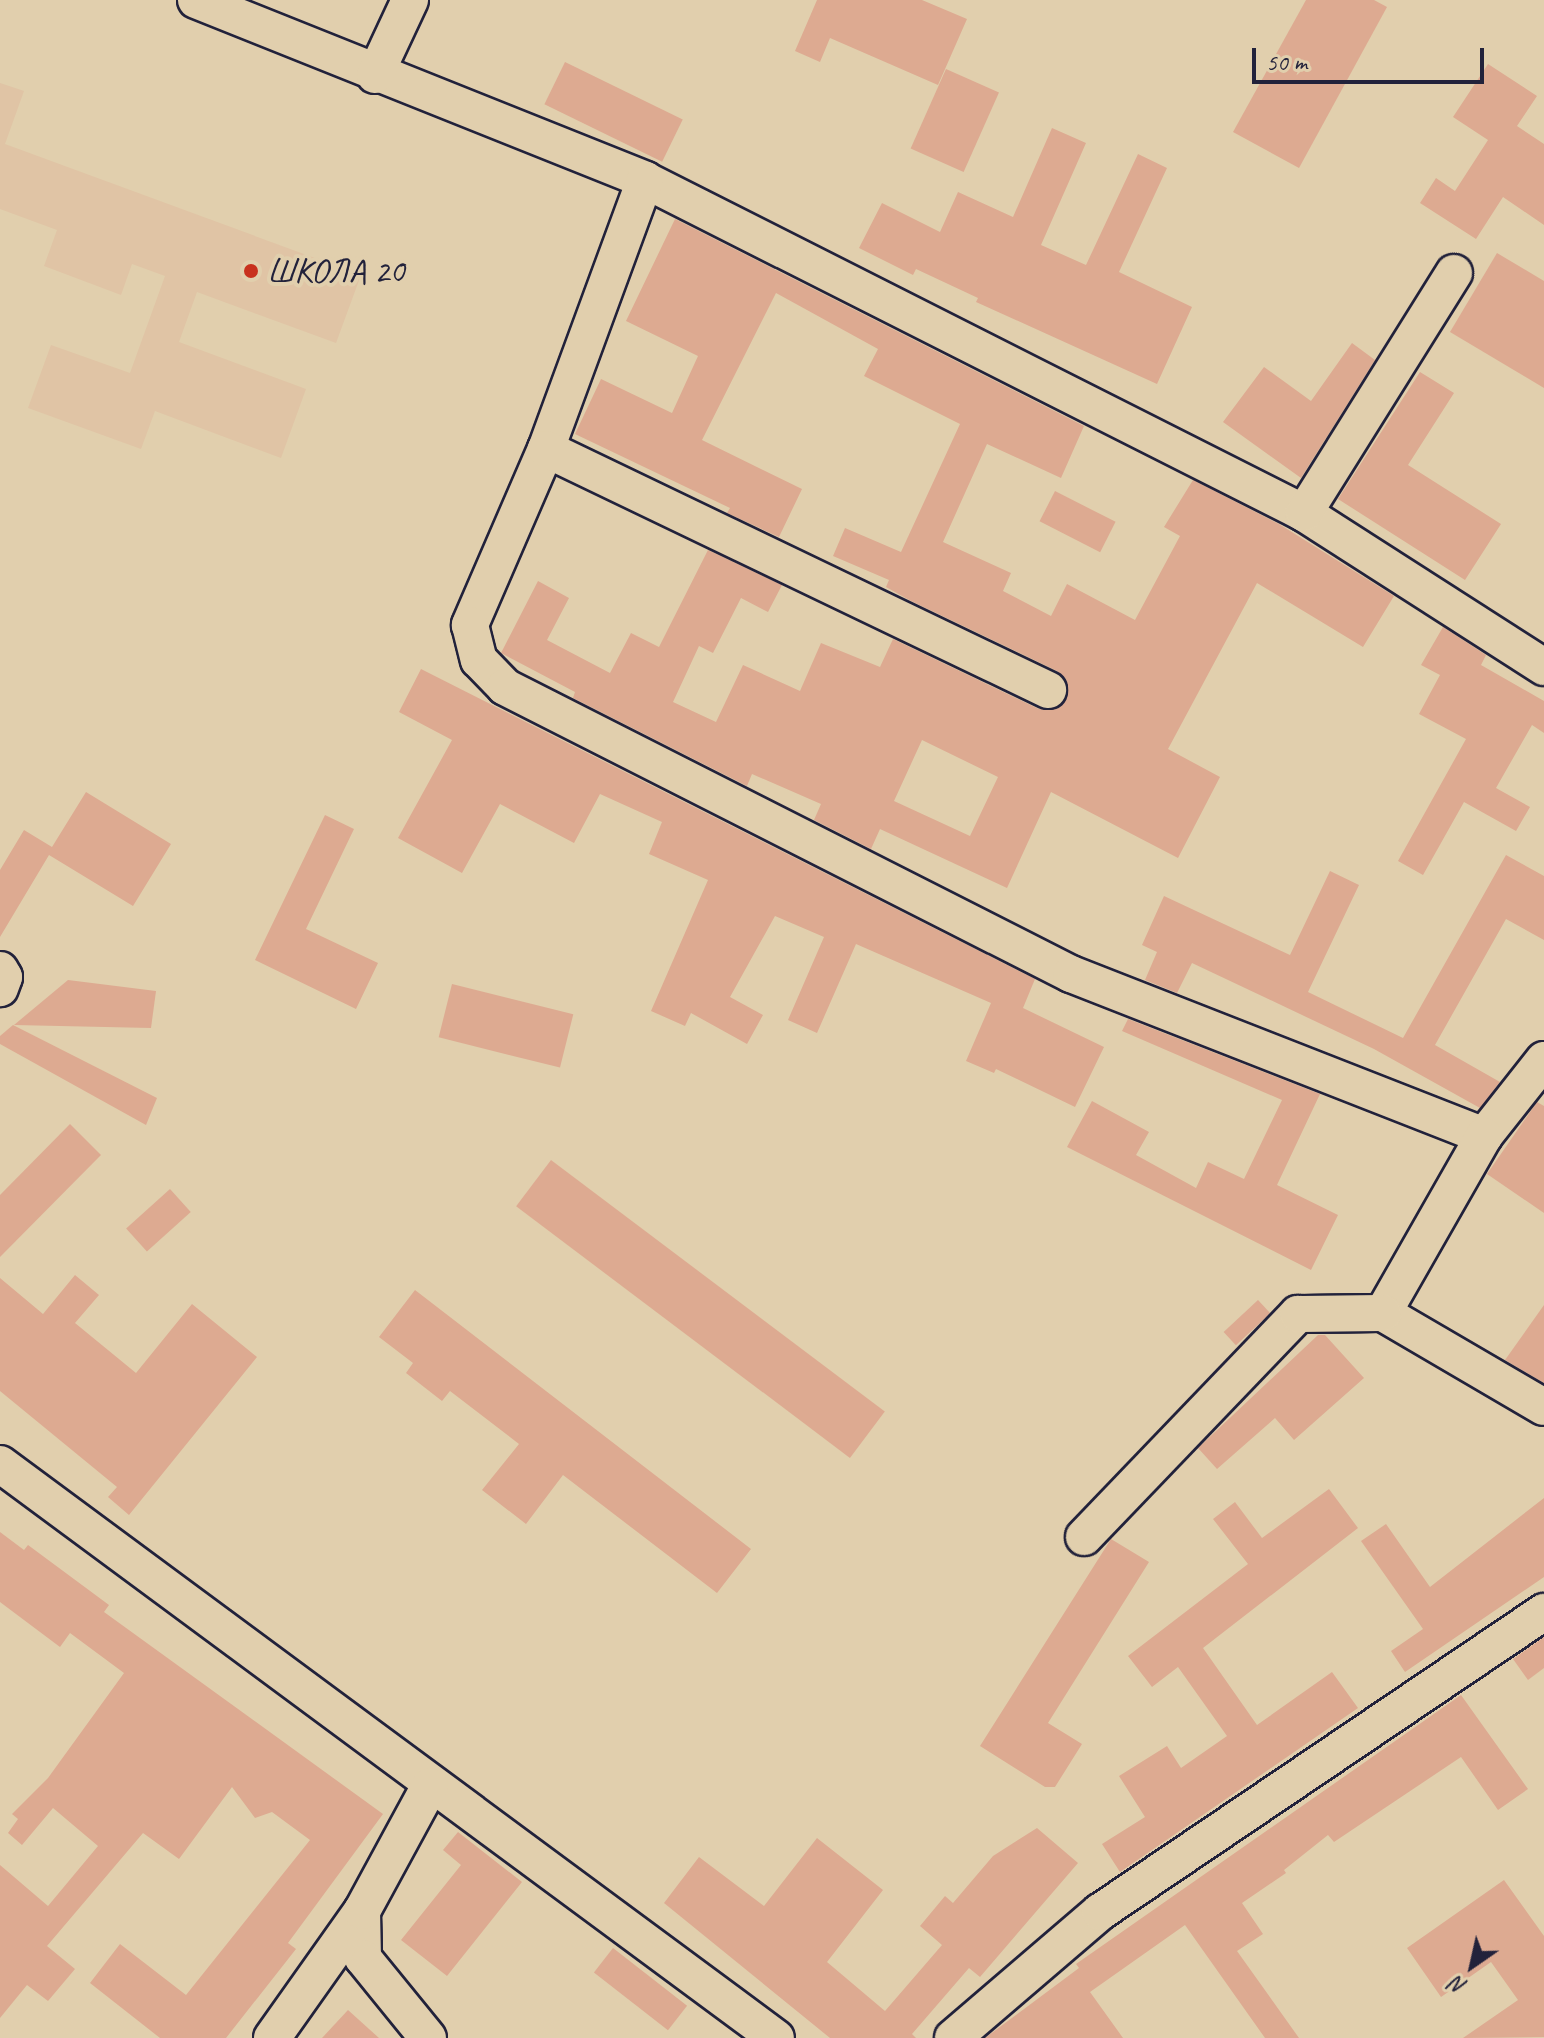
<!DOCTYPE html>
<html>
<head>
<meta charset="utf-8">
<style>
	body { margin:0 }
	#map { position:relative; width:1544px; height:2038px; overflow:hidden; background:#e1cfad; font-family:Caveat,sans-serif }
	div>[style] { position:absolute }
	.built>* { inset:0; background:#e0c4a5 }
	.building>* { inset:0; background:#ddaa91; transform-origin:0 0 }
	.roads { filter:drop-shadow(2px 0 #22223b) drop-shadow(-2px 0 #22223b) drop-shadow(0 2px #22223b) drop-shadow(0 -2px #22223b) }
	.street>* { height:36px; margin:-18px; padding:0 18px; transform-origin:18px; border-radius:18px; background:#e1cfad }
	.dots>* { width:22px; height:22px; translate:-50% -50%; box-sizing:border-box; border:4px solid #e1cfad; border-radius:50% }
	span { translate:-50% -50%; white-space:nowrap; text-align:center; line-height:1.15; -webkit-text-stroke:8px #e1cfad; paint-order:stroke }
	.poi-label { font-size:34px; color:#22223b }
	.left { translate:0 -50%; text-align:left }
	.north { position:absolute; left:1432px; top:1926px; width:80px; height:80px; -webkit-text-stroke:6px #e1cfad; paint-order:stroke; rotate:214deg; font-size:22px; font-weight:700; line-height:32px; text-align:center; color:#22223b }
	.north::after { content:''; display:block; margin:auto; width:28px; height:36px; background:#22223b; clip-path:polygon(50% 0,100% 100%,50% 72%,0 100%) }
	.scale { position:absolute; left:1252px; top:48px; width:232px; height:36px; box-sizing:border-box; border:4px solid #22223b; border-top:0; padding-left:10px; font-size:24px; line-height:28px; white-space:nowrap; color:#22223b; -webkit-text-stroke:6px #e1cfad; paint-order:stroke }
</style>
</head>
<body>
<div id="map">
	<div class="built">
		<div style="clip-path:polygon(0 83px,24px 91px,5px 144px,361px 275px,336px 343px,197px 292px,179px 342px,306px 389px,281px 458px,155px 411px,141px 449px,28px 408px,51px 345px,130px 373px,165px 276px,132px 264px,121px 295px,44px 266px,57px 230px,0 209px)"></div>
	</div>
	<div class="building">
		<div style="clip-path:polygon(817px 0,922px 0,967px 19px,938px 85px,830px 38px,820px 62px,795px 51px)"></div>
		<div style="clip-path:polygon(1306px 0,1374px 0,1387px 7px,1299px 168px,1233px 132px)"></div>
		<div style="left:565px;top:62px;width:131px;height:47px;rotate:26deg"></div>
		<div style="clip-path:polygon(1488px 64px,1537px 96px,1517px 126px,1544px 144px,1544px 225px,1503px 197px,1476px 239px,1420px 203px,1436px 178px,1455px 191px,1488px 140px,1453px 117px)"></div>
		<div style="left:946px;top:69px;width:58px;height:87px;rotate:24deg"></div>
		<div style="clip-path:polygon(1052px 128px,1086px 143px,1041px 245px,1086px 265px,1138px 154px,1167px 168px,1119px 272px,1192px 307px,1157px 384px,976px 302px,978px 298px,916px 269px,913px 275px,859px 248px,882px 203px,940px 232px,958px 192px,1013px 217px)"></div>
		<div style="clip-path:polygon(evenodd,675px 219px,1084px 426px,1061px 478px,987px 444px,943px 542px,1011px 573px,1003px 591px,1051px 616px,1067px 584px,1135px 620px,1180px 536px,1164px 527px,1193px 480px,1279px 524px,1394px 596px,1363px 647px,1257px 583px,1168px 749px,1220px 777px,1178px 858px,1051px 792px,1007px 888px,880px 829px,871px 849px,814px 820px,821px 804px,752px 774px,747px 786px,573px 698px,575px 692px,501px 653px,538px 581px,569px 598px,547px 640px,610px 673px,631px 633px,659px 647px,708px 550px,782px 585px,768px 612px,741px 598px,713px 653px,699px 646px,673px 702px,716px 722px,743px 665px,800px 691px,821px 643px,880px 667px,893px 639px,1039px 709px,1059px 708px,1067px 698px,1066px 679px,1057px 671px,911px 601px,886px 587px,889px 580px,833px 556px,845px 528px,901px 552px,960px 424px,864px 376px,878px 349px,776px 293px,702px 440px,802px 489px,779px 537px,727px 513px,730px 508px,575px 434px,601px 379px,672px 413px,698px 356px,626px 321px,675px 219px,922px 740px,998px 777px,970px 836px,894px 801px,922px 740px)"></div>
		<div style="clip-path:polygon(1497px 253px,1544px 281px,1544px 388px,1450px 332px)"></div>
		<div style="clip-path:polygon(1352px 343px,1375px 360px,1301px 478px,1223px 422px,1264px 367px,1311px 401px)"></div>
		<div style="clip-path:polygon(1420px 372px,1454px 393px,1408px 465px,1501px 524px,1465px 580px,1338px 499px)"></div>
		<div style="left:1055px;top:491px;width:68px;height:34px;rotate:27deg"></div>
		<div style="clip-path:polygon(1443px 627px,1486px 655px,1481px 665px,1544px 701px,1544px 733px,1532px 725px,1496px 788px,1530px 807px,1516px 831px,1464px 802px,1423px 875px,1398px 861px,1466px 739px,1419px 714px,1440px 675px,1421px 665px)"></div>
		<div style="clip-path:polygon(421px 669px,1035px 979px,1023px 1008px,1104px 1047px,1075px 1107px,996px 1069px,994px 1073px,966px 1061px,991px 1003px,856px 944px,817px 1033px,788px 1020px,824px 937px,775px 916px,730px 997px,763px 1015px,747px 1044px,691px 1013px,685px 1026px,651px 1011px,708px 880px,649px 854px,662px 822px,600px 794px,574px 843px,500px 804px,462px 873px,398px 838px,452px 740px,399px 712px)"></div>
		<div style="clip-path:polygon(86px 792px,171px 844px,133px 906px,49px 855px,0 937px,0 870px,24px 830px,52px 847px)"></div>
		<div style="clip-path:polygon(325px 815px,354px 829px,306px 929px,378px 963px,356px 1009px,255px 960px)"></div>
		<div style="clip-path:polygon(1506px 855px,1544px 876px,1544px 940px,1506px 919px,1435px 1045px,1500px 1082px,1480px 1108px,1374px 1049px,1192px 963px,1177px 993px,1145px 980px,1157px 952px,1142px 945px,1164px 896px,1290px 955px,1330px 871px,1359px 885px,1308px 992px,1403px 1038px)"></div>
		<div style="clip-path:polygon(68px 980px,156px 991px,151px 1028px,14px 1025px)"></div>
		<div style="left:452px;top:984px;width:125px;height:55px;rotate:14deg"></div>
		<div style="clip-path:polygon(1128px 1019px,1320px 1094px,1277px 1185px,1338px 1215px,1311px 1270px,1067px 1147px,1092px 1101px,1149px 1132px,1136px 1155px,1196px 1188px,1208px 1162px,1244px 1179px,1282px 1100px,1122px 1031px)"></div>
		<div style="clip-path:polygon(13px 1025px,157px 1098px,146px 1125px,0 1044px,0 1036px)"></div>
		<div style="clip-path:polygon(1537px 1102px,1544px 1106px,1544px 1213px,1487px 1174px)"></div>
		<div style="clip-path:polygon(70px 1124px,101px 1155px,0 1257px,0 1195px)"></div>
		<div style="left:551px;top:1160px;width:418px;height:58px;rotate:37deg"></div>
		<div style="left:170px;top:1189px;width:31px;height:59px;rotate:48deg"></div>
		<div style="clip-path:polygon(75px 1275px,99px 1295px,75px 1323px,136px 1373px,192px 1304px,257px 1357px,129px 1515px,108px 1497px,117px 1487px,0 1391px,0 1278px,43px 1314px)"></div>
		<div style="clip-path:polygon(415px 1290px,751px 1549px,717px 1593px,563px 1475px,526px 1524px,482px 1490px,519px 1444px,450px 1391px,442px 1401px,406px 1373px,413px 1363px,379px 1337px)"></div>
		<div style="left:1258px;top:1300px;width:18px;height:47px;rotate:47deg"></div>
		<div style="clip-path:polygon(1544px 1305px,1544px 1383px,1505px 1360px)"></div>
		<div style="clip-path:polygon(1318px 1335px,1325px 1335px,1364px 1378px,1294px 1440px,1275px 1418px,1217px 1469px,1198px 1448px)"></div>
		<div style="clip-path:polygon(1329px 1489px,1358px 1528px,1203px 1648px,1257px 1725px,1332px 1672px,1358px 1708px,1120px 1872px,1102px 1844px,1145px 1817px,1119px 1776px,1167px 1746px,1181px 1768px,1227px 1736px,1178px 1667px,1152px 1687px,1128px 1656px,1248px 1564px,1213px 1519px,1235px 1502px,1262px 1538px)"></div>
		<div style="clip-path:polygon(1544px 1498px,1544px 1577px,1405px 1672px,1391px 1651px,1423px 1629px,1361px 1541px,1386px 1524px,1430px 1587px)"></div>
		<div style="clip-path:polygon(0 1532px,24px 1550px,28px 1545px,109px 1605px,104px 1612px,383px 1814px,288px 1943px,296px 1949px,226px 2038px,160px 2038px,90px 1983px,120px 1944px,186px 1995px,310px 1840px,272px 1812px,255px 1818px,232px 1787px,179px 1859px,143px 1833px,47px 1946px,75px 1969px,48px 2001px,27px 1985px,0 2018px,0 1865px,48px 1906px,98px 1846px,53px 1808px,22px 1845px,8px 1833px,18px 1819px,12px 1814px,48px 1778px,124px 1673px,70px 1633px,60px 1647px,0 1602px)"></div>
		<div style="clip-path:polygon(1111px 1539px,1149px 1562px,1048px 1723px,1082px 1744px,1055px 1787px,1045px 1787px,980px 1746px)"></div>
		<div style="clip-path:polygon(1544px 1637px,1544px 1668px,1528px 1680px,1513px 1659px)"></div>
		<div style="clip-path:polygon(1461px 1695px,1528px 1789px,1498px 1810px,1461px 1757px,1334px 1842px,1328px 1835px,1284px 1870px,1286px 1873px,1242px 1903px,1263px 1934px,1237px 1951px,1299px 2038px,1265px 2038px,1185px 1925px,1090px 1992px,1123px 2038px,985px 2038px,1079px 1968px,1076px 1964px)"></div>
		<div style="clip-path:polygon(1037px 1828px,1078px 1863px,980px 1977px,969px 1968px,912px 2034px,916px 2038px,830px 2038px,664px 1903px,699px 1857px,764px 1906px,817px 1838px,883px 1890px,827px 1962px,885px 2011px,942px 1945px,920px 1926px,945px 1896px,953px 1903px,993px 1856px)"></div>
		<div style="clip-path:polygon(458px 1832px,522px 1882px,447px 1976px,401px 1940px,461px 1865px,443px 1850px)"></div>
		<div style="clip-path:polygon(1504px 1880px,1544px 1936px,1544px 2037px,1463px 2038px,1518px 2000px,1491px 1962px,1441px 1997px,1407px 1948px)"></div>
		<div style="left:613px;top:1948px;width:94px;height:31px;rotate:38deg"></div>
		<div style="clip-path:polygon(348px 2010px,379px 2038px,322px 2038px)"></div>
	</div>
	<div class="roads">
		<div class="street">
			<div style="left:196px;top:0;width:484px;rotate:21.8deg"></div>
			<div style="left:645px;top:180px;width:738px;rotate:26.81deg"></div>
			<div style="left:1304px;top:513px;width:285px;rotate:32.7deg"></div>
			<div style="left:375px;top:75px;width:83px;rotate:-65deg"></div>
			<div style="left:645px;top:180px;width:287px;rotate:110.2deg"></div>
			<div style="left:546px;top:449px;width:192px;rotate:113.4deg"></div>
			<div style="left:470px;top:625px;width:36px;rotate:76deg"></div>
			<div style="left:479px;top:660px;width:37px;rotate:46deg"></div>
			<div style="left:505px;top:687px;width:635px;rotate:26.89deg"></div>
			<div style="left:1071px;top:974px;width:444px;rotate:21.4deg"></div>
			<div style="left:546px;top:449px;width:557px;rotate:25.64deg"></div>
			<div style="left:1304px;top:513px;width:283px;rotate:-58deg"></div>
			<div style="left:0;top:970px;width:8px;rotate:60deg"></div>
			<div style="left:4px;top:977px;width:12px;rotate:110deg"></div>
			<div style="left:1544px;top:1060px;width:97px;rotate:128.3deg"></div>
			<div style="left:1484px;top:1136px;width:204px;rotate:119.7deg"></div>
			<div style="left:1383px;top:1313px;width:186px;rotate:30.3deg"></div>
			<div style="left:0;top:1464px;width:965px;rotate:36.49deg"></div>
			<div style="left:1084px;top:1537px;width:309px;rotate:-46.2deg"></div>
			<div style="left:1298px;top:1314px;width:85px;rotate:-0.7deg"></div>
			<div style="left:362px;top:1911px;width:47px;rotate:88.8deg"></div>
			<div style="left:363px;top:1958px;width:103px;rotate:50.9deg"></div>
			<div style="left:272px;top:2038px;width:156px;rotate:-54.7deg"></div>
			<div style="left:362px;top:1911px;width:142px;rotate:-61.5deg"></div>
			<div style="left:953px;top:2038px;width:194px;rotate:-40.6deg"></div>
			<div style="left:1100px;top:1912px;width:536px;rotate:-34.05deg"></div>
		</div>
	</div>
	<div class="dots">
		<div style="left:251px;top:271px;background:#c8321e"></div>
	</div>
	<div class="poi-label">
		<span class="left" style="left:267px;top:271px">ШКОЛА 20</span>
	</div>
	<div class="north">N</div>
	<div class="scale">50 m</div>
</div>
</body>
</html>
